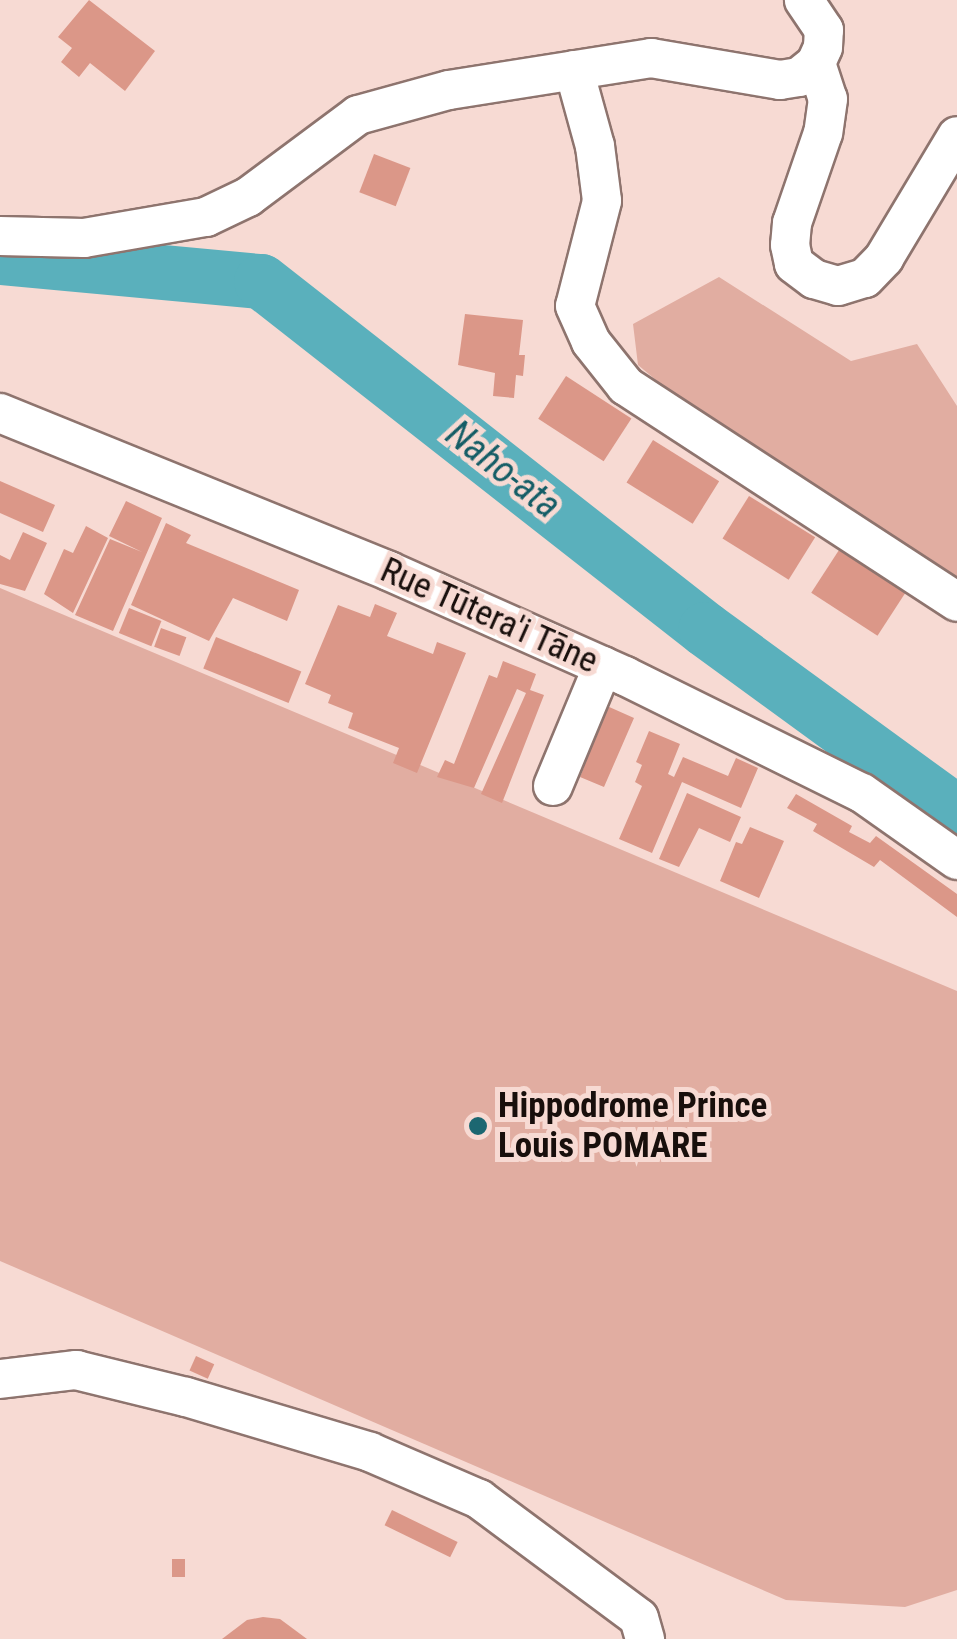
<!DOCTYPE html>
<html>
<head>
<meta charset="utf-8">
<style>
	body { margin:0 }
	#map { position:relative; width:957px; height:1639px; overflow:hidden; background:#f7dad3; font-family:"Roboto Condensed",sans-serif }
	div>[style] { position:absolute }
	.green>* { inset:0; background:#e1ada1 }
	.river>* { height:55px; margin:-27.5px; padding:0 27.5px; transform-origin:27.5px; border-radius:27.5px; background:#5ab0bc }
	.building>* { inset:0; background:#db9788; transform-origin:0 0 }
	.roads { filter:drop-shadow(2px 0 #8e746e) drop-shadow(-2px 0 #8e746e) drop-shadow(0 2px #8e746e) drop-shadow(0 -2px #8e746e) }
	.minor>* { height:38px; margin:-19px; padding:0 19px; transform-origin:19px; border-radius:19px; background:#fff }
	.dots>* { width:28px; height:28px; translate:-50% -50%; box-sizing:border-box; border:5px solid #f7dad3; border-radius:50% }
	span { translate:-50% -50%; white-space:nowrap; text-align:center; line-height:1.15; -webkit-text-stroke:10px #f7dad3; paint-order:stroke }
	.street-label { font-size:35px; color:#180f0c }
	.poi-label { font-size:35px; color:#180f0c; font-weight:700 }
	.left { translate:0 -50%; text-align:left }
	.water-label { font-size:38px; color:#145d66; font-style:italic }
</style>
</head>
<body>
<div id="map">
	<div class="green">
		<div style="clip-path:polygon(719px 277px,851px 361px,917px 344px,957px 406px,957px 582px,693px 411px,638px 365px,633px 324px)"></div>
		<div style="clip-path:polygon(0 588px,957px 991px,957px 1590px,905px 1607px,786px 1600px,0 1261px)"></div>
	</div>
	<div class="river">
		<div style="left:0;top:257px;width:262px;rotate:5.3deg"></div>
		<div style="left:261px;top:281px;width:564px;rotate:38.09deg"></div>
		<div style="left:705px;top:629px;width:312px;rotate:36.1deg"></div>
	</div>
	<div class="building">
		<div style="clip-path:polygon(89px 0,155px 51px,125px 91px,90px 63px,79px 77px,61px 62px,72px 48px,58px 37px)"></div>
		<div style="left:374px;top:154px;width:39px;height:41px;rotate:21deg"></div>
		<div style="clip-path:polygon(465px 314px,523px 320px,519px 355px,525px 355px,523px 376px,516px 375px,514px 398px,493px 396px,495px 373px,458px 365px)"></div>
		<div style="left:566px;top:376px;width:78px;height:51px;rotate:33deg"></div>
		<div style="left:653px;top:440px;width:78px;height:50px;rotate:32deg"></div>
		<div style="clip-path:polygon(0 481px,55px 505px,43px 532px,0 513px)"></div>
		<div style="left:749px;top:496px;width:78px;height:50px;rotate:32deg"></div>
		<div style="clip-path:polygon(126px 501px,162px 518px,113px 631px,75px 615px,110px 539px,142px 552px,109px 536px)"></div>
		<div style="clip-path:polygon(166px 523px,191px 535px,186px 543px,299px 590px,287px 621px,233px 598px,209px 641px,131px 605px)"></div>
		<div style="clip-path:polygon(86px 526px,108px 538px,73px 613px,44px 594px,64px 549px,73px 553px)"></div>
		<div style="clip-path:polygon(23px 532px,47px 543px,25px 591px,0 584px,0 555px,10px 560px)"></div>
		<div style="left:839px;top:550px;width:79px;height:51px;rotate:33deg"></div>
		<div style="clip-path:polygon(375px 604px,397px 613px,387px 636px,433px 654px,437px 642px,466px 653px,417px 773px,393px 763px,399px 748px,348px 728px,353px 713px,328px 703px,331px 695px,305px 684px,338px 605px,370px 617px)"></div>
		<div style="left:129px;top:608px;width:35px;height:27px;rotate:22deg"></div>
		<div style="left:161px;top:628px;width:27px;height:20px;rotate:20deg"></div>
		<div style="left:216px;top:637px;width:92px;height:34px;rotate:22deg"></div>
		<div style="clip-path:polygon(503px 661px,536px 674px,530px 690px,544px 695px,502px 803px,481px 794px,526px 693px,517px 689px,474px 788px,437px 777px,445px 760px,454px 764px,489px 675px,497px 678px)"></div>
		<div style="clip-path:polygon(598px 702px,634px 718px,604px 787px,580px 777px,584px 767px,573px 762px)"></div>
		<div style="clip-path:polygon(649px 731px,680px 744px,668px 774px,674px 777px,683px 757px,728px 776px,736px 758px,758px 768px,741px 808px,682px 782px,652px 853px,619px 839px,642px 786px,635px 782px,642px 765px,636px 762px)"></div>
		<div style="clip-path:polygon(687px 793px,741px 817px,730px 842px,699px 828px,679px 867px,659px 859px)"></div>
		<div style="clip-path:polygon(796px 794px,852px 826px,849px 832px,870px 843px,876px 836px,957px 894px,957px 917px,880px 860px,874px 867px,813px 831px,817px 824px,787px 808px)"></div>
		<div style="clip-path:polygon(750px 827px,784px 841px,759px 898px,720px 881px,736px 842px,742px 844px)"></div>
		<div style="left:196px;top:1356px;width:20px;height:16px;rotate:24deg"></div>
		<div style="left:392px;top:1510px;width:73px;height:17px;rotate:26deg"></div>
		<div style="left:185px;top:1559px;width:18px;height:13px;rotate:90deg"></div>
		<div style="clip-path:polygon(263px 1617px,280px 1619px,307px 1639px,222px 1639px,247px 1620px)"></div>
	</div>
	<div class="roads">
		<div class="minor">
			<div style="left:816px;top:63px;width:38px;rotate:72deg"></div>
			<div style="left:828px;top:99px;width:34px;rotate:98deg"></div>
			<div style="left:823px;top:133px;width:95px;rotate:109deg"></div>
			<div style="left:792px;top:223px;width:22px;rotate:95deg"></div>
			<div style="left:790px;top:245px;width:19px;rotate:78deg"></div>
			<div style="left:794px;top:264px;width:25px;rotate:37deg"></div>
			<div style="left:814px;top:279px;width:25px;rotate:16deg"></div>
			<div style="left:838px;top:286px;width:28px;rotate:-17deg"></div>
			<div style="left:865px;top:278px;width:28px;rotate:-46deg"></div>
			<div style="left:884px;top:258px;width:142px;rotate:-59.1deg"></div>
			<div style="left:574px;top:70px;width:79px;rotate:74.6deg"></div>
			<div style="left:595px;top:146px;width:55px;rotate:82.7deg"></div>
			<div style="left:602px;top:201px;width:108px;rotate:104.4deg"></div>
			<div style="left:575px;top:306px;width:39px;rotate:66deg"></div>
			<div style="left:591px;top:342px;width:56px;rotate:51.5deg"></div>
			<div style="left:626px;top:386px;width:395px;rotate:33.1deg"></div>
			<div style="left:0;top:236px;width:84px;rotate:1.4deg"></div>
			<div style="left:84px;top:238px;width:124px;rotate:-9.8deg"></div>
			<div style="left:206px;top:217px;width:47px;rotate:-25.5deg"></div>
			<div style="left:248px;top:197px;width:137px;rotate:-36.7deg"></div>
			<div style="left:358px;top:115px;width:94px;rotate:-15.4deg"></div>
			<div style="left:449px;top:90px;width:205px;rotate:-9deg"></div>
			<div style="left:651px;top:58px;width:131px;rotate:9.7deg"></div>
			<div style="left:780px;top:80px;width:19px;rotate:-9deg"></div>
			<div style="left:799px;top:77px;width:22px;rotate:-39deg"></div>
			<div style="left:816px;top:63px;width:17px;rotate:-66deg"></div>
			<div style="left:823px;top:47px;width:17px;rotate:-87deg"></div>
			<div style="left:824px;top:30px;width:36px;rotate:-124deg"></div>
			<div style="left:0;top:413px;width:420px;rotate:22.1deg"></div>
			<div style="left:389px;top:571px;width:258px;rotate:24deg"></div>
			<div style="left:625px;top:676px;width:264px;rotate:26.3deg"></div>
			<div style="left:862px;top:793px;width:116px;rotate:35.2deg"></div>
			<div style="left:553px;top:786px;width:130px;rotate:-67.4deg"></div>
			<div style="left:0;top:1379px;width:77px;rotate:-6.8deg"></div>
			<div style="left:76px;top:1370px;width:113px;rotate:13.8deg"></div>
			<div style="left:186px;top:1397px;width:192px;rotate:16.6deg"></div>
			<div style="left:370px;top:1452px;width:119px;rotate:23.3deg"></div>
			<div style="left:479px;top:1499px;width:199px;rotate:36.6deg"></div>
			<div style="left:639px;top:1618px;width:22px;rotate:74deg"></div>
		</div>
	</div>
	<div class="dots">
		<div style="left:478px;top:1126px;background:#1c6771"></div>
	</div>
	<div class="street-label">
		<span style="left:489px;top:616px;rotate:24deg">Rue Tūtera'i Tāne</span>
	</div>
	<div class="poi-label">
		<span class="left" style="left:498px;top:1126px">Hippodrome Prince<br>Louis POMARE</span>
	</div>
	<div class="water-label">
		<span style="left:503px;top:470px;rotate:38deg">Naho-ata</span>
	</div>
</div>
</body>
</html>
